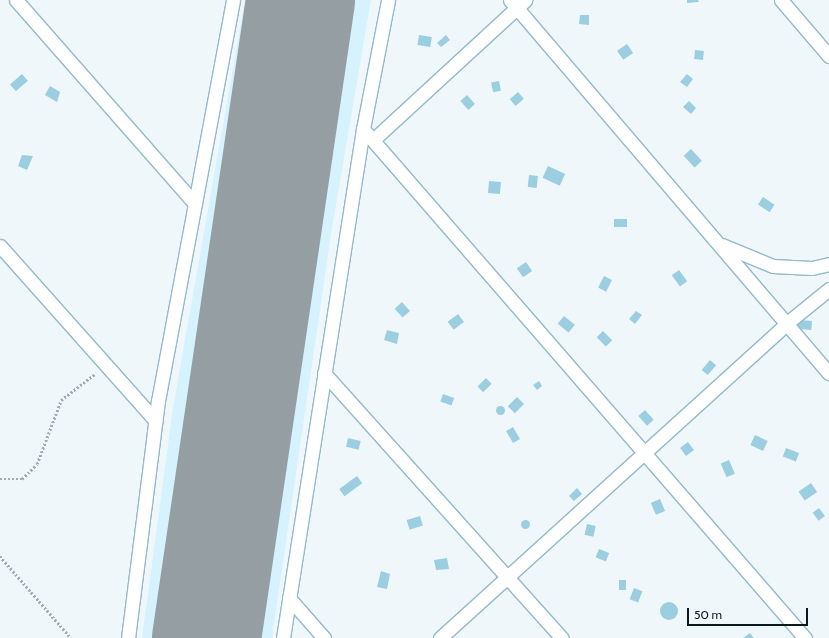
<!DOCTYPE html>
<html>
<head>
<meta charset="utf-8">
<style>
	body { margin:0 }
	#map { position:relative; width:829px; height:638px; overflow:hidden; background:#f0f7fb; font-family:Cabin,sans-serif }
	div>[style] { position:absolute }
	.built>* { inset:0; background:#d5f2fd }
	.runway>* { height:109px; margin:-54.5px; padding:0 54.5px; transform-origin:54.5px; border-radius:54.5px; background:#949ea3 }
	.building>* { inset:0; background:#9bcee1; transform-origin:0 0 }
	.round { border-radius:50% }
	.path>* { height:2.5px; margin-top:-1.25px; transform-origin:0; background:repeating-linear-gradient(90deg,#a2abb0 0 2px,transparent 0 4px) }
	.roads { filter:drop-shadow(1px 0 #93bac9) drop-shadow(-1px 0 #93bac9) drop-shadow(0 1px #93bac9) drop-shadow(0 -1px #93bac9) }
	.street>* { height:13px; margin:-6.5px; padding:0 6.5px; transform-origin:6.5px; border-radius:6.5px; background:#fff }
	span { translate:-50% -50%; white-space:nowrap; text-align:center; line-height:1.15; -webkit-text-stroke:3.5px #f0f7fb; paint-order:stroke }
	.scale { position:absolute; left:687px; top:608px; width:121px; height:18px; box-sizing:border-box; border:2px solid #0a191e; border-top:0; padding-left:5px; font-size:12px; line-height:14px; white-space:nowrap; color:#0a191e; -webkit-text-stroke:3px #f0f7fb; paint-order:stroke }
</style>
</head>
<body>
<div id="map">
	<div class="built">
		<div style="clip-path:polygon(245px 0,371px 0,331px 234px,272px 638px,142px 638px,173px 408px)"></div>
	</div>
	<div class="runway">
		<div style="left:206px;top:638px;width:645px;rotate:-81.62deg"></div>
	</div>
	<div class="building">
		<div style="clip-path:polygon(687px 0,698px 0,699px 2px,687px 3px)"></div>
		<div style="clip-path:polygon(580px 15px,589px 15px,589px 25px,579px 24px)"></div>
		<div style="left:419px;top:35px;width:13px;height:10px;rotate:9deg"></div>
		<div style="clip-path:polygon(446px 35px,450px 40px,441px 47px,437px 43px)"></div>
		<div style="left:627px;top:44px;width:11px;height:12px;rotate:56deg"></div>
		<div style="left:695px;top:50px;width:9px;height:9px;rotate:6deg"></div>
		<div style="left:22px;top:74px;width:9px;height:16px;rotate:49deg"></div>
		<div style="clip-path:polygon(687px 74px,693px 79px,687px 87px,680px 82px)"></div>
		<div style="left:499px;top:81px;width:10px;height:8px;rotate:79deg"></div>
		<div style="clip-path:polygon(50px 86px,60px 92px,57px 102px,45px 95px)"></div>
		<div style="left:518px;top:92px;width:9px;height:11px;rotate:49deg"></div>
		<div style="left:467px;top:95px;width:12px;height:9px;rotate:48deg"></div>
		<div style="clip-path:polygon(689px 101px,696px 108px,691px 114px,683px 107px)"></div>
		<div style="left:691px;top:149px;width:16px;height:10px;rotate:47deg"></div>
		<div style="clip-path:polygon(22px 155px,33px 156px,27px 170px,18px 166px)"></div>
		<div style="left:548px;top:166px;width:19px;height:13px;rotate:25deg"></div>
		<div style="left:529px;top:175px;width:9px;height:12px;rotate:6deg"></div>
		<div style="left:489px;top:181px;width:12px;height:12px;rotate:5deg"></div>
		<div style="left:763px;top:197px;width:14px;height:9px;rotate:34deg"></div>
		<div style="left:614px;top:219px;width:13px;height:8px"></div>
		<div style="left:526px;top:262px;width:11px;height:11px;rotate:56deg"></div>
		<div style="left:679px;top:270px;width:14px;height:9px;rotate:54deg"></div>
		<div style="left:604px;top:276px;width:9px;height:13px;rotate:27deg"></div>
		<div style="left:402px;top:302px;width:12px;height:10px;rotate:48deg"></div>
		<div style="clip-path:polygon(636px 311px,642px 315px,635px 324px,629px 319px)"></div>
		<div style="left:458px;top:314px;width:10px;height:13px;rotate:53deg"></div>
		<div style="left:564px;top:316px;width:14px;height:10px;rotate:39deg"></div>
		<div style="left:799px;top:320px;width:13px;height:9px;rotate:4deg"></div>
		<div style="clip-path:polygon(387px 330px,399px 333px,397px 344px,384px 340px)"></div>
		<div style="left:603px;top:331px;width:13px;height:9px;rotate:45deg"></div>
		<div style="left:710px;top:360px;width:8px;height:13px;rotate:40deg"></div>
		<div style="left:486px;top:378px;width:8px;height:12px;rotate:45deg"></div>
		<div style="clip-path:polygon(539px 381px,542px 386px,537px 390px,533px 385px)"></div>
		<div style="left:443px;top:394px;width:12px;height:8px;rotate:20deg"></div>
		<div style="left:517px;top:397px;width:10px;height:13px;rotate:45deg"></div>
		<div class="round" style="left:495.5px;top:405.5px;width:9px;height:9px"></div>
		<div style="left:645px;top:410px;width:13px;height:9px;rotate:48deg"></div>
		<div style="left:513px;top:427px;width:14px;height:8px;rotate:60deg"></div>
		<div style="left:755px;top:435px;width:14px;height:11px;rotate:25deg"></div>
		<div style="left:348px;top:438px;width:13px;height:9px;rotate:13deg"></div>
		<div style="left:688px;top:442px;width:10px;height:10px;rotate:53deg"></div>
		<div style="left:786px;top:448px;width:14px;height:9px;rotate:21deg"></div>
		<div style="left:729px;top:460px;width:15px;height:9px;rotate:67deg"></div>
		<div style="left:357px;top:476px;width:9px;height:22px;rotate:54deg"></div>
		<div style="left:811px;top:483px;width:11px;height:15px;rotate:56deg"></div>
		<div style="clip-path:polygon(577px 488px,582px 494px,574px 501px,569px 496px)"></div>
		<div style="left:660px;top:499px;width:13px;height:10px;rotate:67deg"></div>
		<div style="left:819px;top:508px;width:10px;height:8px;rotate:53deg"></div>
		<div style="left:420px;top:516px;width:10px;height:14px;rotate:73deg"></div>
		<div class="round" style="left:520.5px;top:519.5px;width:9px;height:9px"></div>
		<div style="left:587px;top:524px;width:9px;height:11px;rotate:13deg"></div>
		<div style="left:599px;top:549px;width:11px;height:9px;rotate:22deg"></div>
		<div style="clip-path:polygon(447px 558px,449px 569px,436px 570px,434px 560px)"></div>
		<div style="clip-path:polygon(381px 571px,390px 574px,387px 589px,377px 587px)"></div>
		<div style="left:619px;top:580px;width:7px;height:10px"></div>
		<div style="left:634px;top:588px;width:9px;height:12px;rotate:21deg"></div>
		<div class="round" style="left:660px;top:602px;width:18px;height:18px"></div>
		<div style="clip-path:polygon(750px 633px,754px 638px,743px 638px)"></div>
	</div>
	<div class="path">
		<div style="left:0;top:479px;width:22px"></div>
		<div style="left:22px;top:479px;width:21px;rotate:-45deg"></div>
		<div style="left:37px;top:464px;width:68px;rotate:-69.4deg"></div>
		<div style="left:61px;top:400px;width:44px;rotate:-37.6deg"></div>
		<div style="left:0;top:556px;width:108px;rotate:49.1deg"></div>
	</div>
	<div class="roads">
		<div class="street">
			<div style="left:16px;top:0;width:271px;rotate:48.7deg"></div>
			<div style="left:510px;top:0;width:491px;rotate:49.5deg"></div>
			<div style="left:781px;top:0;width:74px;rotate:49.4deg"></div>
			<div style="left:363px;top:129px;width:674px;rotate:49.03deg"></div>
			<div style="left:373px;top:140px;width:207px;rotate:-42.6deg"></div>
			<div style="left:722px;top:245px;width:55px;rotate:22.4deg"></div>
			<div style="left:773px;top:266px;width:39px;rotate:3deg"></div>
			<div style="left:812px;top:268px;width:17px;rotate:-13deg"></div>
			<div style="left:0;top:246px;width:234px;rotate:48.3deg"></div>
			<div style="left:324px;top:373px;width:356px;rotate:48.1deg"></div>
			<div style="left:289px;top:598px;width:53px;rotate:48.8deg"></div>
			<div style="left:128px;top:638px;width:239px;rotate:-82.8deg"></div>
			<div style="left:158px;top:401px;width:408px;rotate:-79.4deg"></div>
			<div style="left:283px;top:638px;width:515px;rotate:-81.07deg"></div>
			<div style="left:363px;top:129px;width:131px;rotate:-79deg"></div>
			<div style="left:440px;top:638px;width:469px;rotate:-42.2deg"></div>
			<div style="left:787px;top:323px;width:54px;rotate:-39deg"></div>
		</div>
	</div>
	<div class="scale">50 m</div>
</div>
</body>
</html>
